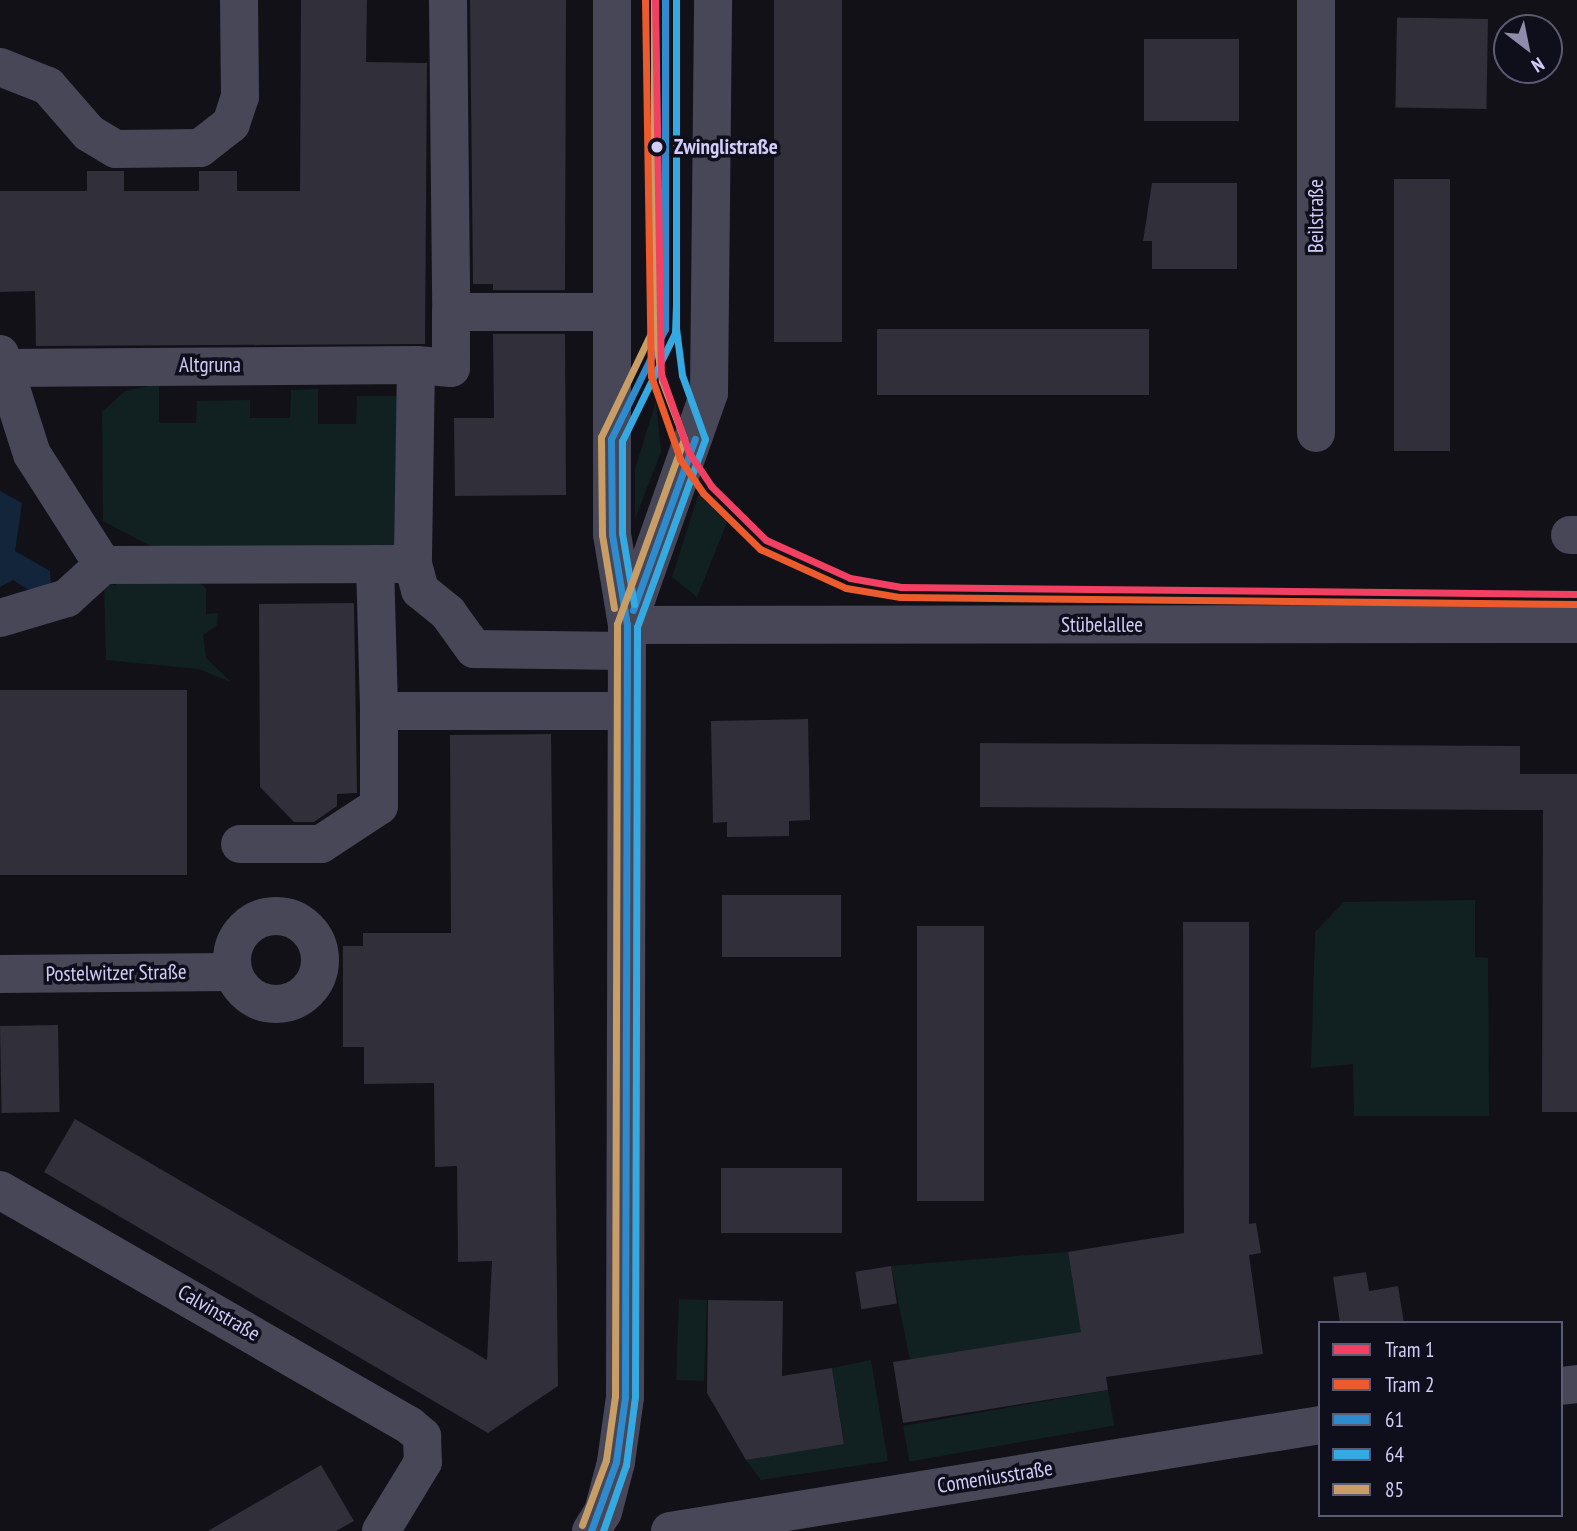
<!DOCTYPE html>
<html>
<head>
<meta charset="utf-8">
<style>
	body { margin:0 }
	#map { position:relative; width:1577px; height:1531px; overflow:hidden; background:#121118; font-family:"PT Sans Narrow",sans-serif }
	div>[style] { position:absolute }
	.green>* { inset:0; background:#112121; transform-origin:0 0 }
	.water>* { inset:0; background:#13253b }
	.building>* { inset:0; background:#302f3a; transform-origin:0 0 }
	.minor>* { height:38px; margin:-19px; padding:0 19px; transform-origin:19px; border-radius:19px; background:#474758 }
	.minor>.ring { margin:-19px; padding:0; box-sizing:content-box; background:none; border:38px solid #474758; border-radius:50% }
	.bus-1>* { height:7px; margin:-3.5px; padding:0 3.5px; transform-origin:3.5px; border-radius:3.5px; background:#2d8bce }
	.bus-2>* { height:7px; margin:-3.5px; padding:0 3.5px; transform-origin:3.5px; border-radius:3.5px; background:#35a9e1 }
	.bus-3>* { height:7px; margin:-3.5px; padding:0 3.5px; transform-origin:3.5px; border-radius:3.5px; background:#c99d66 }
	.tram-1>* { height:7px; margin:-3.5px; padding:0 3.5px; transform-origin:3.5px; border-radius:3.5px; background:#f24062 }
	.tram-2>* { height:7px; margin:-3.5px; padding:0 3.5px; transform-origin:3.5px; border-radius:3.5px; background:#eb5b2d }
	.dots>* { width:19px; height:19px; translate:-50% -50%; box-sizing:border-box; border:4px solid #0f0e1b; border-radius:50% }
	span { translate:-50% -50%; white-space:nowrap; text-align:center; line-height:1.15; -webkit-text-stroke:7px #0f0e1b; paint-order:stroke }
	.stop-label { font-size:21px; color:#d0cef9; font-weight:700 }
	.left { translate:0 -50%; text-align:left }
	.street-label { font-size:21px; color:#d0cef9 }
	.legend { position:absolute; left:1318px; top:1321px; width:245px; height:196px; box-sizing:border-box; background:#0f0e1b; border:2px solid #5c5b74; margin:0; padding:9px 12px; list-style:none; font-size:21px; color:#d0cef9 }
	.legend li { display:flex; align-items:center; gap:14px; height:35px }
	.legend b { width:35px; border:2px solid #5c5b74 }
	.north { position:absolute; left:1493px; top:14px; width:70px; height:70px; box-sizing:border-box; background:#0f0e1b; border:2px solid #5c5b74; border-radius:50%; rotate:148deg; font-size:19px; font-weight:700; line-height:28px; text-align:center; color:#d0cef9 }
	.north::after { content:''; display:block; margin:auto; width:24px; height:32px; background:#8e8caa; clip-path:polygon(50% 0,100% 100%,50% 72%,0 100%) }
</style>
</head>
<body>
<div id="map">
	<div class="green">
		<div style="clip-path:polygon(159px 384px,159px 423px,196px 423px,197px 401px,250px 400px,250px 418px,290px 418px,291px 390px,318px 389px,318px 424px,356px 424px,357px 396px,398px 396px,398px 550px,160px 551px,103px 521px,102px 412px,125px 391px)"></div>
		<div style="clip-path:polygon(656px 401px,661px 452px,635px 519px,635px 469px)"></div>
		<div style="clip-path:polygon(705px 493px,728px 520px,697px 597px,672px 577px,698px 496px)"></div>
		<div style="clip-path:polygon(117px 578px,194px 579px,206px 588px,206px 614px,218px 613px,217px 625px,203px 635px,206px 658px,231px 682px,199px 669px,106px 660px,104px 582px,116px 586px)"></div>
		<div style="clip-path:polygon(1475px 900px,1475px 957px,1488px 958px,1489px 1116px,1354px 1116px,1353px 1064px,1311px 1068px,1315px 932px,1344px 902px)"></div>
		<div style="clip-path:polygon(1068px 1252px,1082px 1332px,910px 1360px,891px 1266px)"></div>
		<div style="left:679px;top:1299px;width:28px;height:81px;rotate:2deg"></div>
		<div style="clip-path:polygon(871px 1360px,888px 1461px,761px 1480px,746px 1460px,844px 1443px,832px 1368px)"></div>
		<div style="left:1108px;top:1390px;width:36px;height:208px;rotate:80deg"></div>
	</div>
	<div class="water">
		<div style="clip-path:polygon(0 491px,22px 503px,15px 551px,50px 571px,51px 584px,32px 592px,13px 580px,0 587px)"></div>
	</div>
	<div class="building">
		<div style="clip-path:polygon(301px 0,367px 0,366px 62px,427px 63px,425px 344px,36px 346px,35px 291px,0 292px,0 191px,87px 191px,87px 171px,124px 171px,124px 191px,199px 191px,199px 171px,237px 171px,237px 191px,300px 191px)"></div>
		<div style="clip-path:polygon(470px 0,566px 0,565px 290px,493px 290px,493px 284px,473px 284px)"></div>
		<div style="left:774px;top:0;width:68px;height:342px"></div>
		<div style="left:1488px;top:19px;width:90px;height:91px;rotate:91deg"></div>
		<div style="left:1144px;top:39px;width:95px;height:82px"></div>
		<div style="left:1394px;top:179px;width:56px;height:272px"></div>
		<div style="clip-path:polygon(1152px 183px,1237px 183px,1237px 269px,1152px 269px,1152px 241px,1143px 241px)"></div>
		<div style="left:877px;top:329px;width:272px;height:66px"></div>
		<div style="clip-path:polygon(493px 334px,565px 334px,566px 495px,455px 496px,454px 418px,494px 418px)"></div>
		<div style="clip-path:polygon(354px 603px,357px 793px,337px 794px,337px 806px,314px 822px,294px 822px,260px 787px,259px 604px)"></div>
		<div style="left:187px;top:690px;width:185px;height:187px;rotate:90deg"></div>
		<div style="clip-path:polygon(808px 719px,810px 820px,789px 821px,789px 836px,727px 837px,727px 822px,713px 823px,711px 721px)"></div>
		<div style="clip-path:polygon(551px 734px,558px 1386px,488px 1433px,44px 1172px,75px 1119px,487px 1360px,492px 1261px,458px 1262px,457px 1166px,435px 1167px,434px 1083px,364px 1084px,364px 1047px,343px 1047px,343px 946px,363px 946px,363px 933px,451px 933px,450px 735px)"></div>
		<div style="clip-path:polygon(980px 743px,1520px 746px,1520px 774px,1577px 774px,1577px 1112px,1542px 1112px,1543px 810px,980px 807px)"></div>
		<div style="left:841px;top:895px;width:62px;height:119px;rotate:90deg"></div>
		<div style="clip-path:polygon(1183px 922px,1249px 922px,1249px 1224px,1256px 1223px,1261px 1253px,1249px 1255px,1263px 1354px,1106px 1377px,1108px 1390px,903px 1423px,893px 1362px,1081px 1332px,1068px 1252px,1184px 1233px)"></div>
		<div style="left:917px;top:926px;width:67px;height:275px"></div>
		<div style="left:58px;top:1025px;width:87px;height:58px;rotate:89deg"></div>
		<div style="left:721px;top:1168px;width:121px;height:65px"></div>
		<div style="left:891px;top:1266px;width:38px;height:36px;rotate:81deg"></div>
		<div style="clip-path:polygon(1366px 1272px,1369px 1291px,1398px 1286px,1404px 1323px,1340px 1323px,1333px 1277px)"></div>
		<div style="clip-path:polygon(708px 1300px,783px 1301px,782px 1376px,832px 1368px,844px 1444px,746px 1460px,707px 1393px)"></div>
		<div style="clip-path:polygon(321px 1465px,354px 1521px,336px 1531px,208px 1531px)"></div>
	</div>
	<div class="minor">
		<div style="left:448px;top:0;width:312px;rotate:89.4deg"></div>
		<div style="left:0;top:67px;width:52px;rotate:21.6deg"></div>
		<div style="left:48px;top:86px;width:62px;rotate:48.9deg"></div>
		<div style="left:89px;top:133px;width:31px;rotate:31deg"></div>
		<div style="left:116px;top:149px;width:84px;rotate:-0.7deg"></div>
		<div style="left:200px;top:148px;width:39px;rotate:-38deg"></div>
		<div style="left:231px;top:124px;width:28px;rotate:-72deg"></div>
		<div style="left:240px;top:97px;width:97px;rotate:-90.6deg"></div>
		<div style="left:612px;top:312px;width:161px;rotate:180deg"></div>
		<div style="left:451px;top:312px;width:56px;rotate:90deg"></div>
		<div style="left:451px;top:368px;width:35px;rotate:-175deg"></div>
		<div style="left:416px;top:365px;width:199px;rotate:90.9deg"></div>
		<div style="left:413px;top:564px;width:27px;rotate:75deg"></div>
		<div style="left:420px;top:590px;width:36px;rotate:39deg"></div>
		<div style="left:448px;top:613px;width:44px;rotate:54.2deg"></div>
		<div style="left:474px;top:649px;width:151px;rotate:0.8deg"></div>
		<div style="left:0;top:354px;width:105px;rotate:72.3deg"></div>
		<div style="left:32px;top:454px;width:132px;rotate:57.4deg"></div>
		<div style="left:103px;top:565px;width:49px;rotate:137.5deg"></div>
		<div style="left:67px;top:598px;width:70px;rotate:163.4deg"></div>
		<div style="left:0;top:368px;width:416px;rotate:-0.4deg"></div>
		<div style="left:1316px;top:433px;width:433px;rotate:-90deg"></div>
		<div style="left:1570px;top:535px;width:7px"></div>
		<div style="left:375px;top:564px;width:147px;rotate:88.4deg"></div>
		<div style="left:103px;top:565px;width:310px;rotate:-0.2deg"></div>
		<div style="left:628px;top:623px;width:244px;rotate:-70.6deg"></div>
		<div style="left:709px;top:393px;width:393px;rotate:-89.4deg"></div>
		<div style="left:627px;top:625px;width:950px;rotate:-0.06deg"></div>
		<div style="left:240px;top:844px;width:81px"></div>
		<div style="left:321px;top:844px;width:69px;rotate:-33.2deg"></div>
		<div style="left:379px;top:806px;width:95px;rotate:-90deg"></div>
		<div style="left:379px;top:711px;width:246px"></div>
		<div class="ring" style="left:232px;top:916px;width:50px;height:50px"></div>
		<div style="left:0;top:974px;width:232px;rotate:-0.5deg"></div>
		<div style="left:0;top:1190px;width:473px;rotate:29.9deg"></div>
		<div style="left:410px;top:1426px;width:16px;rotate:40deg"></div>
		<div style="left:422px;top:1436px;width:26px;rotate:88deg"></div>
		<div style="left:423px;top:1462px;width:81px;rotate:121.3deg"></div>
		<div style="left:1561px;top:1386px;width:16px;rotate:-7deg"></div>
		<div style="left:591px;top:1531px;width:22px;rotate:-58deg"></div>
		<div style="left:603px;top:1512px;width:52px;rotate:-75.4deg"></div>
		<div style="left:616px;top:1462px;width:66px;rotate:-82.1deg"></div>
		<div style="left:625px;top:1397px;width:772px;rotate:-89.85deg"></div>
		<div style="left:627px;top:625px;width:92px;rotate:-99.4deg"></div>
		<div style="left:612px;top:534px;width:534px;rotate:-90deg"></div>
		<div style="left:670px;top:1531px;width:659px;rotate:-9.26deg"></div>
	</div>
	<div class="bus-1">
		<div style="left:633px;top:610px;width:182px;rotate:-70.1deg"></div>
		<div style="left:591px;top:1531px;width:73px;rotate:-70.1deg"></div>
		<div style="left:616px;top:1462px;width:66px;rotate:-82.1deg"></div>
		<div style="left:625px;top:1397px;width:772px;rotate:-89.85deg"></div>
		<div style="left:627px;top:625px;width:92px;rotate:-99.4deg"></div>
		<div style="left:612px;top:534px;width:95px;rotate:-90.6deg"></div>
		<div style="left:611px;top:439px;width:123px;rotate:-63.9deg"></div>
		<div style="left:665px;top:329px;width:329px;rotate:-90deg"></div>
	</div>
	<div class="bus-2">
		<div style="left:634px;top:604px;width:72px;rotate:-99.6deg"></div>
		<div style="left:622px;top:533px;width:92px;rotate:-90deg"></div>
		<div style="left:622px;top:441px;width:120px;rotate:-63.9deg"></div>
		<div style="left:675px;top:333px;width:28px;rotate:-88deg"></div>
		<div style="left:603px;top:1531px;width:70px;rotate:-70.8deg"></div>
		<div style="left:626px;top:1465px;width:69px;rotate:-82.5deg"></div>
		<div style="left:635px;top:1397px;width:770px;rotate:-89.85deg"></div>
		<div style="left:637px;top:627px;width:200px;rotate:-70.1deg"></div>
		<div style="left:705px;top:439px;width:68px;rotate:-109.8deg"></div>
		<div style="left:682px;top:375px;width:47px;rotate:-97.3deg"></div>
		<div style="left:676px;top:328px;width:328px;rotate:-90deg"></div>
	</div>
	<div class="bus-3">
		<div style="left:614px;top:608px;width:74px;rotate:-99.3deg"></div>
		<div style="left:602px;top:535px;width:98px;rotate:-90.6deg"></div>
		<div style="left:601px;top:437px;width:122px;rotate:-64.3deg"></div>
		<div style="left:654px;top:327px;width:22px;rotate:-90deg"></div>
		<div style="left:582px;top:1525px;width:69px;rotate:-69.7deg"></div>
		<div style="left:606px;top:1460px;width:65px;rotate:-82deg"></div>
		<div style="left:615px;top:1396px;width:772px;rotate:-89.85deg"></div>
		<div style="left:617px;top:624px;width:197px;rotate:-70.1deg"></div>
		<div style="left:684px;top:439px;width:62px;rotate:-110.8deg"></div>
		<div style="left:662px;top:381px;width:53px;rotate:-98.7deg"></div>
		<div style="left:654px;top:329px;width:329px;rotate:-90deg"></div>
	</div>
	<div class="tram-1">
		<div style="left:655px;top:0;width:374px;rotate:89.1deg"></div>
		<div style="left:661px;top:374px;width:84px;rotate:70.5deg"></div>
		<div style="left:689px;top:453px;width:40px;rotate:56deg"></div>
		<div style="left:711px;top:486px;width:77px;rotate:44.5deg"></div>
		<div style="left:766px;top:540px;width:92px;rotate:24.3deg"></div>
		<div style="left:850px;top:578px;width:52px;rotate:10deg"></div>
		<div style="left:901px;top:587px;width:676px;rotate:0.59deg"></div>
	</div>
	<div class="tram-2">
		<div style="left:645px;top:0;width:376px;rotate:89.1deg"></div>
		<div style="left:651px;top:376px;width:88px;rotate:70.7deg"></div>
		<div style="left:680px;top:459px;width:41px;rotate:55.9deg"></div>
		<div style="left:703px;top:493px;width:80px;rotate:44.5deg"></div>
		<div style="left:760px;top:549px;width:94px;rotate:24.4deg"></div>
		<div style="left:846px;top:588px;width:55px;rotate:9.5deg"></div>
		<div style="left:900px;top:597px;width:677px;rotate:0.59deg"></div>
	</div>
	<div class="dots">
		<div style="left:657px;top:147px;background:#d0cef9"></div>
	</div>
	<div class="stop-label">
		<span class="left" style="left:674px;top:147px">Zwinglistraße</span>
	</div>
	<div class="street-label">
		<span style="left:1316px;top:216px;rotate:-90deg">Beilstraße</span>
		<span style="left:210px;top:365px">Altgruna</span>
		<span style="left:1102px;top:625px">Stübelallee</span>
		<span style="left:116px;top:973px;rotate:-1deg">Postelwitzer Straße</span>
		<span style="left:219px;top:1313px;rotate:30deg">Calvinstraße</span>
		<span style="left:995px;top:1477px;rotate:-9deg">Comeniusstraße</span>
	</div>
	<ul class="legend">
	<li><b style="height:9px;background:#f24062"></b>Tram 1</li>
	<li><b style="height:9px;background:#eb5b2d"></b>Tram 2</li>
	<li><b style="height:9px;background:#2d8bce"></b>61</li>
	<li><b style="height:9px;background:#35a9e1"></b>64</li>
	<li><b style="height:9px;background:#c99d66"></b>85</li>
	</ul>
	<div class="north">N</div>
</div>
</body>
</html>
